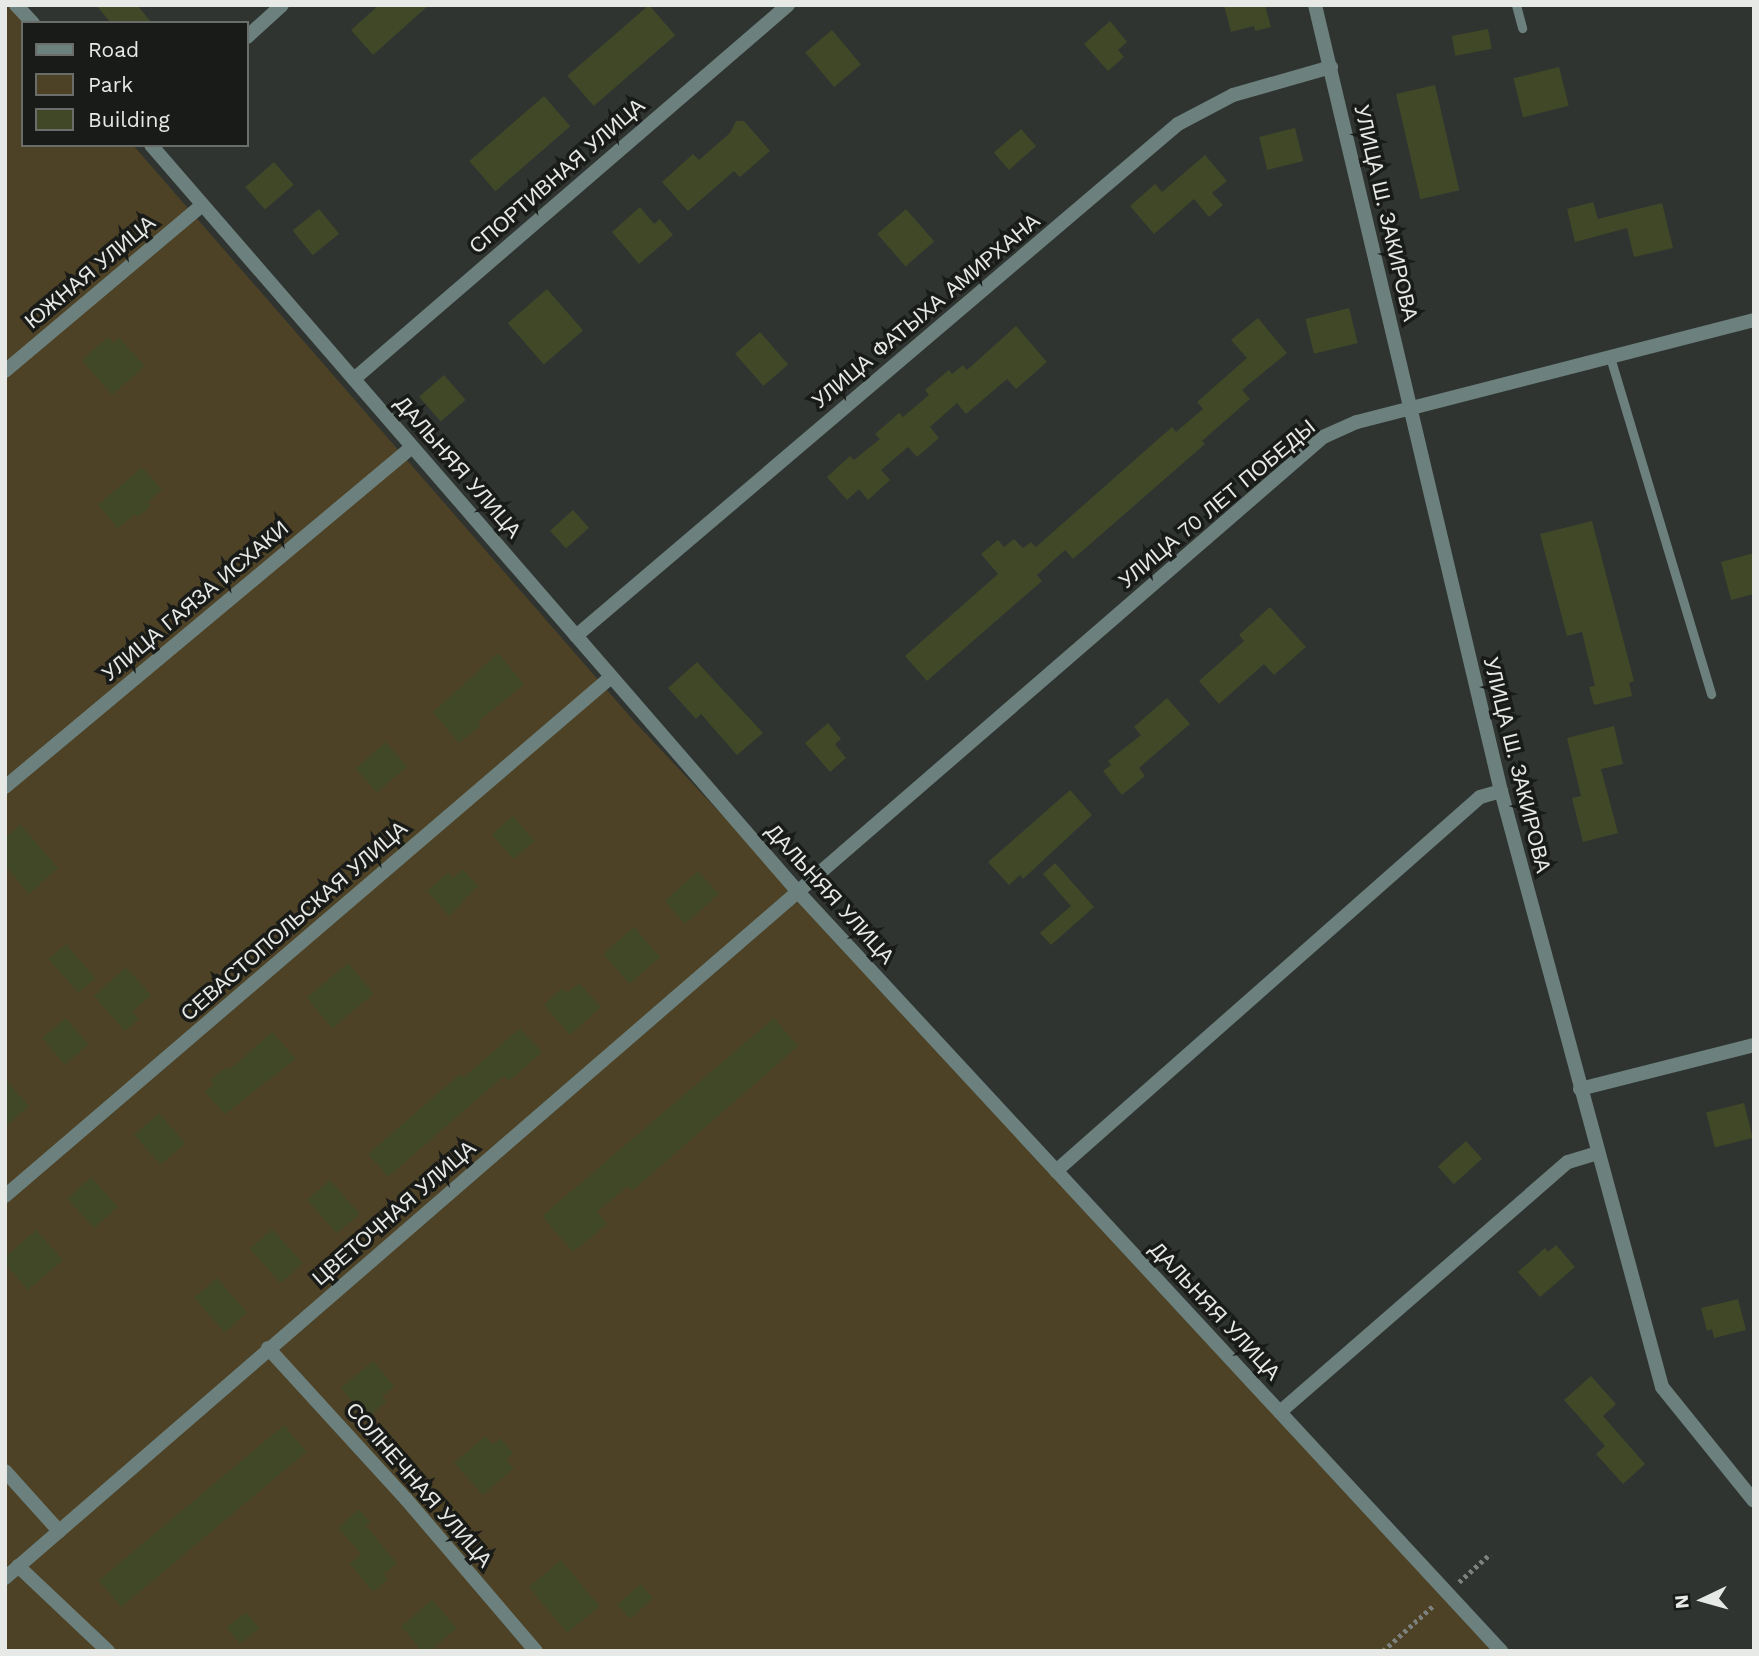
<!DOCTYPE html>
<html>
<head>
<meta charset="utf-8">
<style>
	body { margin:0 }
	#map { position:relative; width:1759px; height:1656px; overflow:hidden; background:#2f3430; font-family:"Work Sans",sans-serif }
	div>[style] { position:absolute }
	.green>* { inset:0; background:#4d4126 }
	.building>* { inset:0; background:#414828; transform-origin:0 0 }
	.path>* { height:4.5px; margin-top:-2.25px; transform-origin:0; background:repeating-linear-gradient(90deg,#7d817e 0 3.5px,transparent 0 7px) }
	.lane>* { height:9px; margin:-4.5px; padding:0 4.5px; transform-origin:4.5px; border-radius:4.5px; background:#6c807d }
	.street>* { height:14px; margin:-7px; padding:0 7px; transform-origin:7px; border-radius:7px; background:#6c807d }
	span { translate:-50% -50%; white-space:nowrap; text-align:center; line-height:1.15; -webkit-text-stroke:7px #191b19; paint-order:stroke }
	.street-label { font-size:21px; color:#e6e9e6 }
	.frame { position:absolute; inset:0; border:7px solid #e6e9e6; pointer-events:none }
	.legend { position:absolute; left:21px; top:21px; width:228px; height:126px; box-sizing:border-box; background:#191b19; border:2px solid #6b6d6b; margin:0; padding:9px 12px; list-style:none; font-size:21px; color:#e6e9e6 }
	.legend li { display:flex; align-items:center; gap:14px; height:35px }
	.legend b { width:35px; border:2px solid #6b6d6b }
	.north { position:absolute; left:1668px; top:1565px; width:70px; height:70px; -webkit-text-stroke:5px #191b19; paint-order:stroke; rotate:265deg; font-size:19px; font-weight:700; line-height:28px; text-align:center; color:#e6e9e6 }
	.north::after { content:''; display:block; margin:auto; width:24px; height:32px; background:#e6e9e6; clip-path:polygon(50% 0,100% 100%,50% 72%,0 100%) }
</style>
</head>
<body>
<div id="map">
	<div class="green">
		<div style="clip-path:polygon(5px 5px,11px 5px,26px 23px,23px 23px,23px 145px,133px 145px,634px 721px,1056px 1171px,1499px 1651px,5px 1651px)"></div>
	</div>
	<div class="building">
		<div style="clip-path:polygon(96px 5px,137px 5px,152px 23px,111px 23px)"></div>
		<div style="clip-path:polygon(379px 5px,429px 5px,373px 55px,351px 30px)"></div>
		<div style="left:649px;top:5px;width:40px;height:108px;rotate:49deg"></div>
		<div style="clip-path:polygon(1224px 5px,1265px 5px,1271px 27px,1255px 31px,1254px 26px,1231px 32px)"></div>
		<div style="clip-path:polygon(1110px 21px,1127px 42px,1118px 50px,1124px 57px,1108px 71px,1084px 44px)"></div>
		<div style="left:1488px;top:29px;width:20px;height:37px;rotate:79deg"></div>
		<div style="left:832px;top:30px;width:45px;height:35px;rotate:50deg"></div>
		<div style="left:1559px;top:67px;width:40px;height:47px;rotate:76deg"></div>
		<div style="left:1435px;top:85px;width:108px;height:40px;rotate:77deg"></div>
		<div style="left:544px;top:96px;width:40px;height:99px;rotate:49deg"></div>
		<div style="clip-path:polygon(736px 121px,744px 121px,770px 151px,740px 177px,734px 171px,688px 211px,662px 182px,693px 154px,699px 160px,730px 133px)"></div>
		<div style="left:1295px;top:128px;width:34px;height:37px;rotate:76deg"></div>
		<div style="left:1021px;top:129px;width:23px;height:36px;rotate:49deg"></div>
		<div style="clip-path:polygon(1205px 155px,1227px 181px,1212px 193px,1223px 205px,1209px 217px,1194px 199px,1154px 234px,1130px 206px,1155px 184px,1162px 192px)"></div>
		<div style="left:274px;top:162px;width:30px;height:38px;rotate:49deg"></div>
		<div style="clip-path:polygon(1593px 202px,1598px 219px,1662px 203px,1673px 248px,1634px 257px,1627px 228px,1575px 242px,1567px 209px)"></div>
		<div style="clip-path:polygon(640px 207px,654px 224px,660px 219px,673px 235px,639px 264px,612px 232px)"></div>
		<div style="left:319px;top:209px;width:32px;height:34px;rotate:51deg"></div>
		<div style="left:906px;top:209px;width:43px;height:38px;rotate:49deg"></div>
		<div style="left:547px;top:289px;width:55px;height:52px;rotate:49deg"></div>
		<div style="left:1349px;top:308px;width:36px;height:45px;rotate:76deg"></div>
		<div style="clip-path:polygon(1258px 318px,1287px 353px,1242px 390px,1250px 399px,1202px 441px,1205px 444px,1073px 559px,1065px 550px,1037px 575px,1042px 581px,927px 681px,905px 656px,998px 574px,981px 554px,998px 540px,1004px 547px,1014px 539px,1023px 548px,1031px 542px,1036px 547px,1172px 427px,1176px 432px,1203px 409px,1197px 402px,1247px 358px,1231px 340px)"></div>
		<div style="clip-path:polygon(1016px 326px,1047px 362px,1016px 389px,1007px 379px,966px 414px,957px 403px,930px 427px,939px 438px,917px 457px,908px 447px,881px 470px,890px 480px,868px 500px,859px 489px,847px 500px,827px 477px,850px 456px,854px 460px,880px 439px,875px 434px,899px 413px,903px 417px,929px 395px,925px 390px,949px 370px,952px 374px,963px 365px,967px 370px)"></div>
		<div style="left:760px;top:332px;width:43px;height:33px;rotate:49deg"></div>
		<div style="clip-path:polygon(108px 337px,113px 343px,119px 338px,145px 366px,112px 395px,82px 360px)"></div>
		<div style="left:444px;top:375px;width:33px;height:33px;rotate:49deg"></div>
		<div style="clip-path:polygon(142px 467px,162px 490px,148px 502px,151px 506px,138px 517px,135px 514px,118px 528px,98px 505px)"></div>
		<div style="left:573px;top:510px;width:24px;height:31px;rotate:48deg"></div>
		<div style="clip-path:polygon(1592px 521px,1634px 681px,1629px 683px,1632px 696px,1594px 705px,1589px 687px,1595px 686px,1582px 632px,1567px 636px,1540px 534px)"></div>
		<div style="clip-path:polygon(1754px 553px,1754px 594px,1731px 600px,1721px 562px)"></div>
		<div style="clip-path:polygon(1270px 607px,1306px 647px,1274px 675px,1264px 664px,1219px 704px,1199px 681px,1244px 641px,1239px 635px)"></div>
		<div style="clip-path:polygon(498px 653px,524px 684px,478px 722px,481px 725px,459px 743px,433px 712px)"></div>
		<div style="clip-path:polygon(697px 662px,763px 733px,737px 755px,701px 714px,696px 719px,668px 688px)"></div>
		<div style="clip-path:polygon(1167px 698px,1190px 724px,1139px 768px,1145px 776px,1122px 795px,1103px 771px,1111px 765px,1108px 761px,1141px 735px,1134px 727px)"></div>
		<div style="clip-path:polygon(828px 723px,841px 739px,835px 744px,846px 758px,830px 772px,805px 743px)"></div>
		<div style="clip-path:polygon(1614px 726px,1623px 764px,1601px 769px,1618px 833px,1583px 842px,1572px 798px,1581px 796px,1567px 738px)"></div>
		<div style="left:386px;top:742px;width:32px;height:40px;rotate:49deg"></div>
		<div style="clip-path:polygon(1070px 790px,1092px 815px,1023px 879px,1020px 875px,1009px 885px,988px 862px)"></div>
		<div style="left:513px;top:816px;width:33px;height:28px;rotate:49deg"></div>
		<div style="clip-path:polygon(20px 824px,58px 868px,29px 894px,5px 866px,5px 838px)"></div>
		<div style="clip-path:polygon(1055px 863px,1094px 907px,1051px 945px,1040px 933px,1071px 906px,1043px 874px)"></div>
		<div style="clip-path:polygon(463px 869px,478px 886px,449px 916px,427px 891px,448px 872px,453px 878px)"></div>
		<div style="left:698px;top:871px;width:31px;height:45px;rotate:48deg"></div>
		<div style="left:634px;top:927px;width:40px;height:41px;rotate:49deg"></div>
		<div style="left:66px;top:944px;width:45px;height:23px;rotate:49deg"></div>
		<div style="left:348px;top:963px;width:40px;height:54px;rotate:50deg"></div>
		<div style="clip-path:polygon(126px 967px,151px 995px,132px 1012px,139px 1019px,125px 1031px,94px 996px)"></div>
		<div style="clip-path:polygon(579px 983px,601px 1007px,570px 1035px,544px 1005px,562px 988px,567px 993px)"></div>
		<div style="left:66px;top:1018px;width:35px;height:31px;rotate:50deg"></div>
		<div style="clip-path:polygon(774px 1018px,798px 1046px,632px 1191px,628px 1186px,597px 1212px,607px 1224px,573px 1252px,542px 1216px)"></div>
		<div style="clip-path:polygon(520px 1028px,542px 1052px,509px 1081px,504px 1076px,388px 1177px,368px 1154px,460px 1074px,463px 1078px)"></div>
		<div style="clip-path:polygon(272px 1032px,296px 1059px,225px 1114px,205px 1092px,214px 1084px,211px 1080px,226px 1067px,229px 1070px)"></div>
		<div style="clip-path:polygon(5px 1079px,29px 1106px,5px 1127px)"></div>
		<div style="left:1744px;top:1103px;width:36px;height:39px;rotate:76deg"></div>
		<div style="left:159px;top:1113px;width:40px;height:33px;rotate:49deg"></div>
		<div style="left:1466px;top:1141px;width:24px;height:38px;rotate:48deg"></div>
		<div style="left:91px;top:1177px;width:40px;height:32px;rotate:48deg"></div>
		<div style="left:330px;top:1180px;width:45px;height:30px;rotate:49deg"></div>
		<div style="left:272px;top:1229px;width:46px;height:30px;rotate:48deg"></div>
		<div style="clip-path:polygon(36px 1230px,63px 1260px,28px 1290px,5px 1264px,5px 1257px)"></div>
		<div style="clip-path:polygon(1556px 1245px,1575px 1267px,1540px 1297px,1518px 1272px,1545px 1248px,1548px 1252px)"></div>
		<div style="left:217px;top:1278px;width:46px;height:30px;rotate:49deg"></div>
		<div style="clip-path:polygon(1738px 1299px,1746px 1330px,1714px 1338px,1712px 1329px,1707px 1331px,1701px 1308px)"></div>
		<div style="clip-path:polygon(373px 1361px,394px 1386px,382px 1397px,386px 1402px,366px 1419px,341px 1388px)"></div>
		<div style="clip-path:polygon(1591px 1376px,1616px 1404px,1603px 1416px,1645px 1464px,1623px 1484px,1596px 1454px,1605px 1446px,1564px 1400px)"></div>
		<div style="left:284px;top:1425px;width:35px;height:242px;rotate:50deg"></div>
		<div style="clip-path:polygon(485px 1436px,493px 1445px,500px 1438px,513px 1453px,506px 1460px,514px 1468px,483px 1495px,454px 1463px)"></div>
		<div style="clip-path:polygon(359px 1509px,370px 1522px,366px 1526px,397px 1563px,384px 1574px,388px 1579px,373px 1592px,350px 1564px,361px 1554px,338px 1528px)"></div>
		<div style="left:561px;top:1560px;width:60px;height:42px;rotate:50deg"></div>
		<div style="left:640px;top:1584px;width:19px;height:31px;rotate:47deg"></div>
		<div style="clip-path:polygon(432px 1600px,457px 1628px,430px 1651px,422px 1651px,401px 1626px)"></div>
		<div style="left:246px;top:1612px;width:21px;height:25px;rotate:51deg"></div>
	</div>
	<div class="path">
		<div style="left:1459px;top:1582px;width:42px;rotate:-42.1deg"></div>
		<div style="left:1383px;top:1651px;width:70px;rotate:-42.1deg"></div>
	</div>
	<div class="lane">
		<div style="left:1516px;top:5px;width:24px;rotate:75deg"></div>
		<div style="left:1610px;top:357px;width:352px;rotate:73.3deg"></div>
	</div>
	<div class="street">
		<div style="left:16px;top:5px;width:25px;rotate:47deg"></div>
		<div style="left:1315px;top:5px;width:808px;rotate:76.69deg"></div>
		<div style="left:1501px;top:791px;width:617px;rotate:74.88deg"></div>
		<div style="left:1662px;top:1387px;width:146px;rotate:51.1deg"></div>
		<div style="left:247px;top:37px;width:47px;rotate:-42.4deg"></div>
		<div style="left:151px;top:145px;width:988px;rotate:49.1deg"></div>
		<div style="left:798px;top:892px;width:1035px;rotate:47.19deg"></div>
		<div style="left:5px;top:371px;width:258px;rotate:-40.1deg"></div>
		<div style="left:354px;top:379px;width:573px;rotate:-40.75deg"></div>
		<div style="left:576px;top:636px;width:790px;rotate:-40.38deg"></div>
		<div style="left:1178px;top:124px;width:62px;rotate:-27.8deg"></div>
		<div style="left:1233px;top:95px;width:102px;rotate:-15.9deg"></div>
		<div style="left:5px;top:787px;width:530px;rotate:-39.87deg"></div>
		<div style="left:1580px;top:1089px;width:179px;rotate:-14.2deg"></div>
		<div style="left:1056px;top:1171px;width:565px;rotate:-41.41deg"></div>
		<div style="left:1480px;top:797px;width:22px;rotate:-16deg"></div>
		<div style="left:5px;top:1196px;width:798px;rotate:-40.58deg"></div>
		<div style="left:268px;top:1348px;width:205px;rotate:47.6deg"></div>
		<div style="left:406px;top:1499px;width:200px;rotate:49.5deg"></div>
		<div style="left:1280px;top:1412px;width:381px;rotate:-41deg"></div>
		<div style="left:1568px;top:1162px;width:31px;rotate:-17deg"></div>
		<div style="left:5px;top:1471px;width:81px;rotate:48deg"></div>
		<div style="left:18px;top:1566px;width:124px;rotate:43.4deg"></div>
		<div style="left:5px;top:1578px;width:1743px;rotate:-40.88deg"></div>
		<div style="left:1323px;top:437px;width:37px;rotate:-24deg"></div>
		<div style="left:1357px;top:422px;width:410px;rotate:-14.4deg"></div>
	</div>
	<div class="street-label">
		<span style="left:557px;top:176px;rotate:-41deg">СПОРТИВНАЯ УЛИЦА</span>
		<span style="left:1386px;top:213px;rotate:77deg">УЛИЦА Ш. ЗАКИРОВА</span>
		<span style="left:90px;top:272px;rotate:-40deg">ЮЖНАЯ УЛИЦА</span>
		<span style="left:926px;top:311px;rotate:-40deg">УЛИЦА ФАТЫХА АМИРХАНА</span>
		<span style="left:458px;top:467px;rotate:49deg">ДАЛЬНЯЯ УЛИЦА</span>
		<span style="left:1217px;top:504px;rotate:-40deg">УЛИЦА 70 ЛЕТ ПОБЕДЫ</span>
		<span style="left:195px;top:601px;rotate:-40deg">УЛИЦА ГАЯЗА ИСХАКИ</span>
		<span style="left:1517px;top:765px;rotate:76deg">УЛИЦА Ш. ЗАКИРОВА</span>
		<span style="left:830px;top:894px;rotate:48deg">ДАЛЬНЯЯ УЛИЦА</span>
		<span style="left:294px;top:921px;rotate:-41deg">СЕВАСТОПОЛЬСКАЯ УЛИЦА</span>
		<span style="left:394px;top:1213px;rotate:-41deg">ЦВЕТОЧНАЯ УЛИЦА</span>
		<span style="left:1215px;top:1311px;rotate:47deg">ДАЛЬНЯЯ УЛИЦА</span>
		<span style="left:419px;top:1485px;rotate:49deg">СОЛНЕЧНАЯ УЛИЦА</span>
	</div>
	<div class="frame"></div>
	<ul class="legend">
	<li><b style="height:9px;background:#6c807d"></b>Road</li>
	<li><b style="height:19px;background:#4d4126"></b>Park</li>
	<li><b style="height:19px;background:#414828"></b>Building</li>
	</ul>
	<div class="north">N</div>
</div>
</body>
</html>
